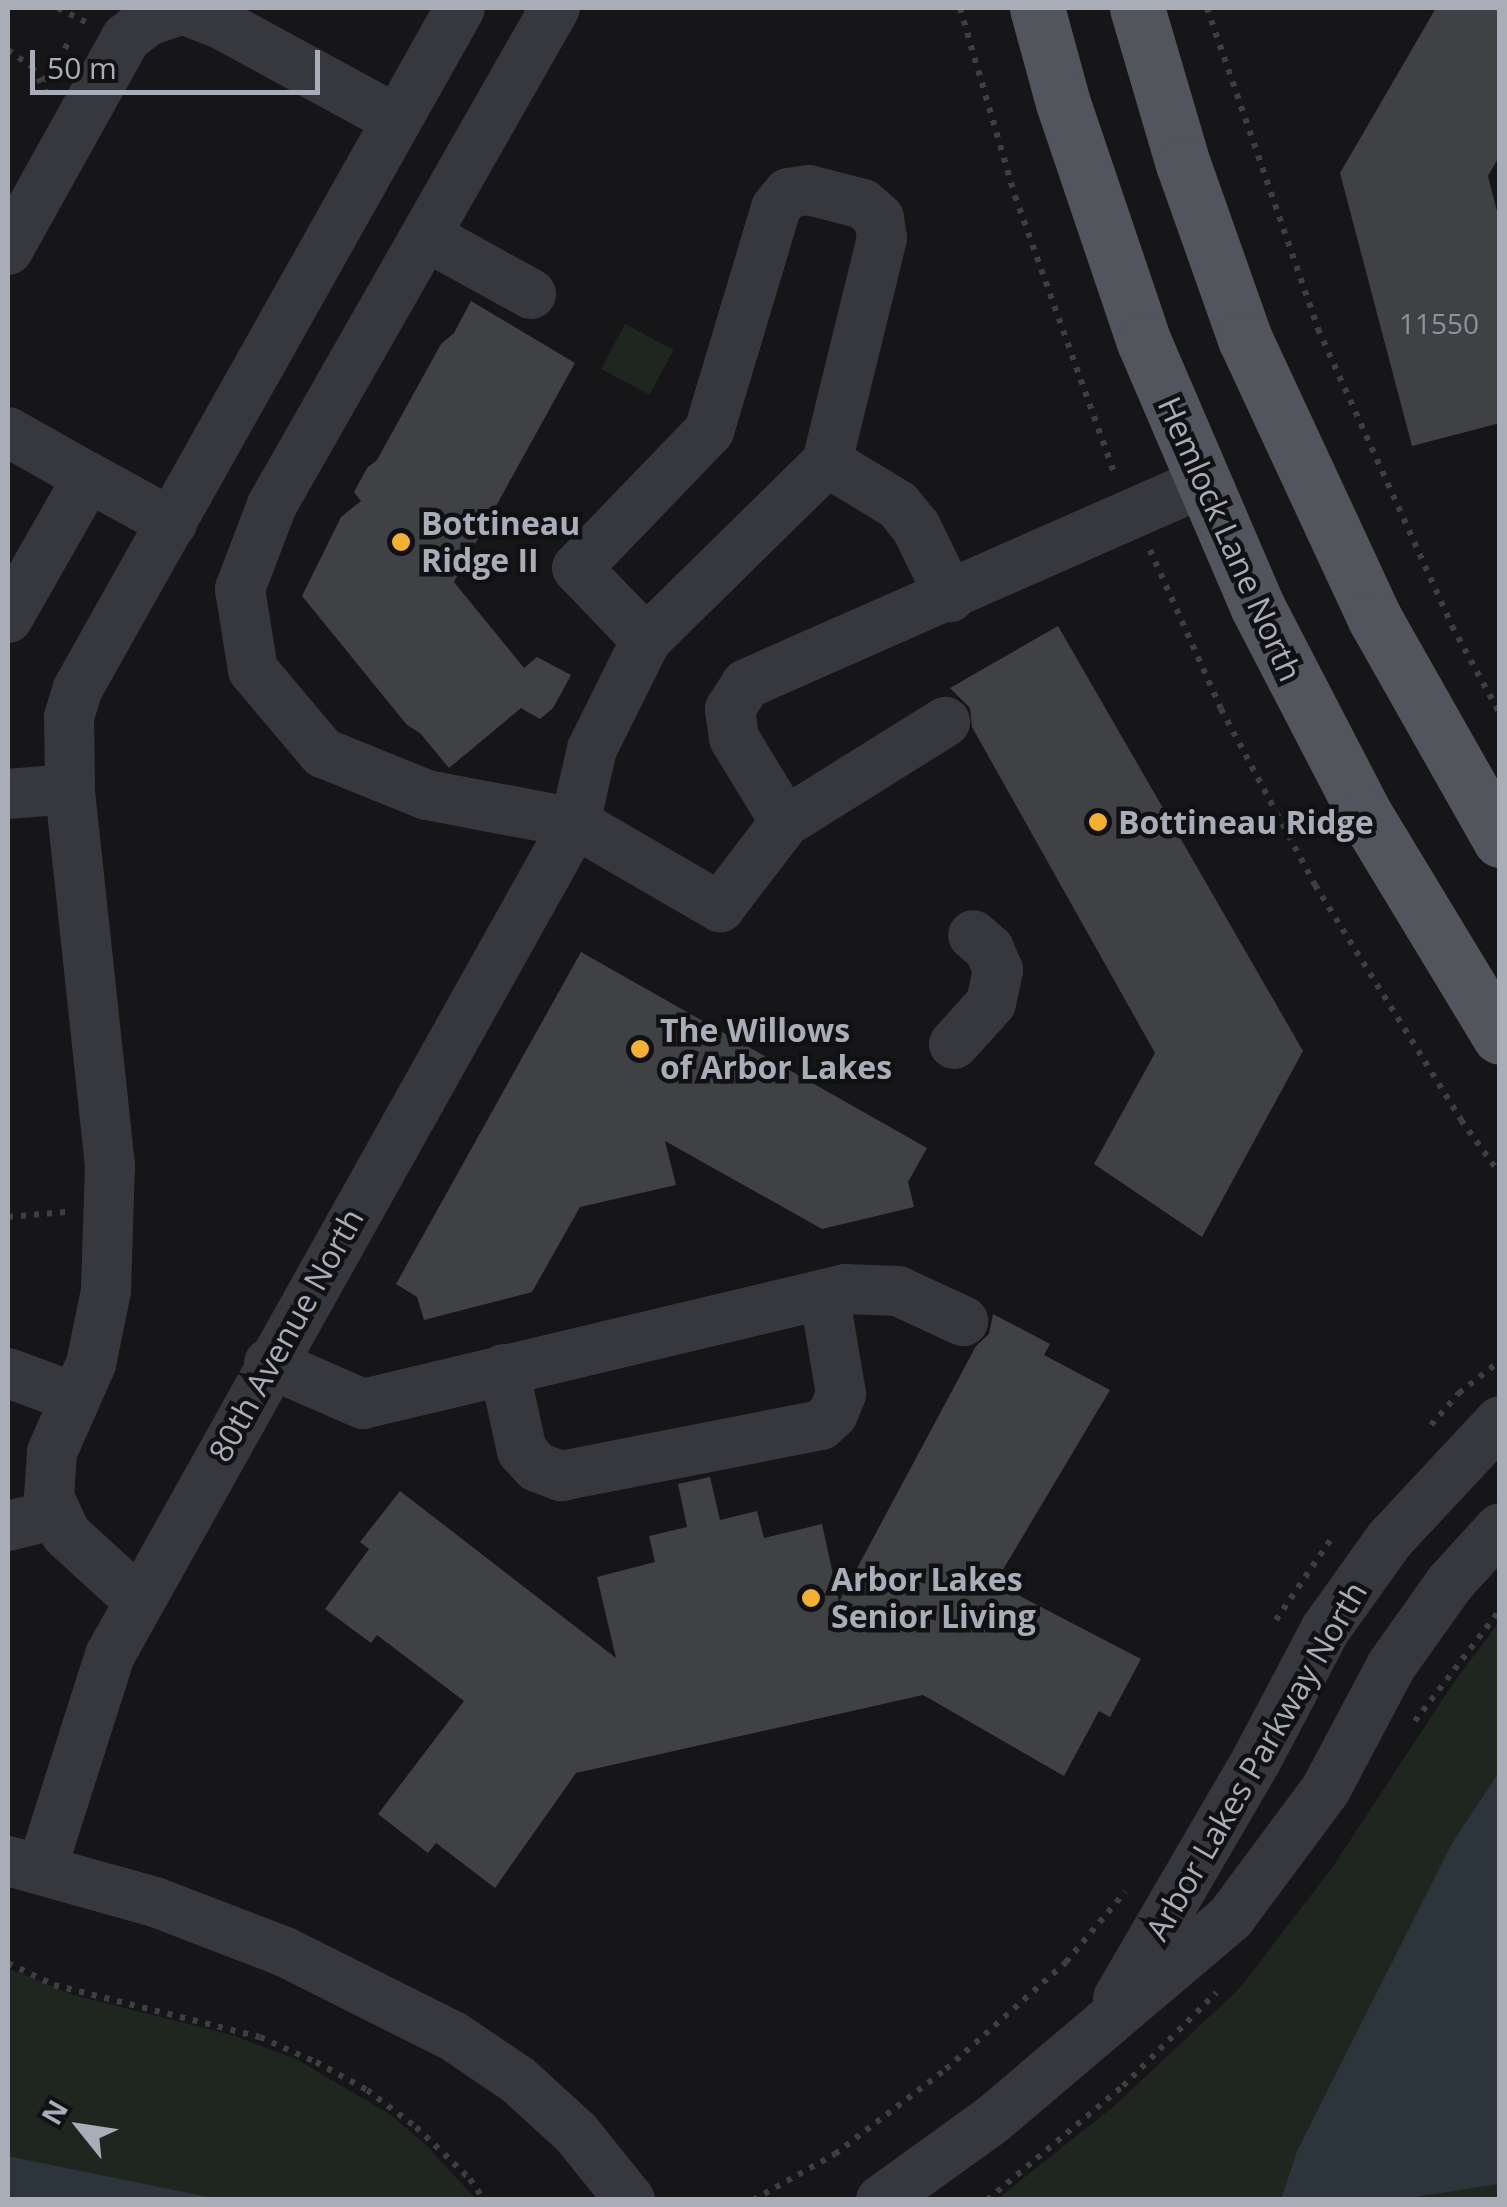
<!DOCTYPE html>
<html>
<head>
<meta charset="utf-8">
<style>
	body { margin:0 }
	#map { position:relative; width:1507px; height:2207px; overflow:hidden; background:#161618; font-family:"Open Sans",sans-serif }
	div>[style] { position:absolute }
	.green>* { inset:0; background:#1e261f; transform-origin:0 0 }
	.water>* { inset:0; background:#2c353c }
	.building>* { inset:0; background:#404145 }
	.path>* { height:6px; margin-top:-3px; transform-origin:0; background:repeating-linear-gradient(90deg,#3d3f44 0 5px,transparent 0 13px) }
	.minor>* { height:50px; margin:-25px; padding:0 25px; transform-origin:25px; border-radius:25px; background:#37383d }
	.major>* { height:55px; margin:-27.5px; padding:0 27.5px; transform-origin:27.5px; border-radius:27.5px; background:#53555c }
	.dots>* { width:28px; height:28px; translate:-50% -50%; box-sizing:border-box; border:5px solid #111113; border-radius:50% }
	span { translate:-50% -50%; white-space:nowrap; text-align:center; line-height:1.15; -webkit-text-stroke:9px #111113; paint-order:stroke }
	.number-label { font-size:28px; color:#8e929b }
	.number-label span { -webkit-text-stroke-width:0 }
	.poi-label { font-size:32px; color:#a8adb8; font-weight:700 }
	.left { translate:0 -50%; text-align:left }
	.street-label { font-size:32px; color:#a8adb8 }
	.frame { position:absolute; inset:0; border:10px solid #a8adb8; pointer-events:none }
	.north { position:absolute; left:30px; top:2077px; width:100px; height:100px; -webkit-text-stroke:8px #111113; paint-order:stroke; rotate:300deg; font-size:28px; font-weight:700; line-height:40px; text-align:center; color:#a8adb8 }
	.north::after { content:''; display:block; margin:auto; width:35px; height:45px; background:#a8adb8; clip-path:polygon(50% 0,100% 100%,50% 72%,0 100%) }
	.scale { position:absolute; left:30px; top:50px; width:290px; height:45px; box-sizing:border-box; border:5px solid #a8adb8; border-top:0; padding-left:12px; font-size:30px; line-height:35px; white-space:nowrap; color:#a8adb8; -webkit-text-stroke:8px #111113; paint-order:stroke }
</style>
</head>
<body>
<div id="map">
	<div class="green">
		<div style="left:625px;top:324px;width:55px;height:51px;rotate:28deg"></div>
		<div style="clip-path:polygon(1499px 1622px,1499px 1772px,1452px 1843px,1297px 2151px,1281px 2199px,996px 2200px,1114px 2106px,1240px 1988px,1334px 1865px,1452px 1685px)"></div>
		<div style="clip-path:polygon(8px 1968px,73px 1995px,232px 2035px,296px 2059px,391px 2115px,425px 2144px,476px 2199px,219px 2199px,8px 2156px)"></div>
		<div style="clip-path:polygon(1482px 2184px,1499px 2184px,1499px 2199px,1403px 2200px)"></div>
	</div>
	<div class="water">
		<div style="clip-path:polygon(1499px 1772px,1499px 2184px,1403px 2199px,1281px 2199px,1297px 2151px,1452px 1843px)"></div>
		<div style="clip-path:polygon(8px 2156px,219px 2199px,8px 2199px)"></div>
	</div>
	<div class="building">
		<div style="clip-path:polygon(1436px 8px,1500px 8px,1500px 155px,1488px 176px,1500px 223px,1500px 423px,1412px 446px,1340px 173px)"></div>
		<div style="clip-path:polygon(471px 301px,575px 363px,454px 582px,524px 668px,537px 657px,571px 675px,553px 708px,540px 719px,521px 708px,449px 768px,420px 733px,407px 725px,302px 596px,341px 517px,361px 501px,354px 492px,367px 468px,377px 460px,441px 344px,454px 333px)"></div>
		<div style="clip-path:polygon(1058px 626px,1303px 1051px,1202px 1237px,1094px 1164px,1155px 1053px,972px 727px,970px 708px,950px 688px)"></div>
		<div style="clip-path:polygon(581px 952px,927px 1148px,908px 1182px,914px 1207px,822px 1229px,665px 1141px,676px 1185px,580px 1207px,532px 1292px,424px 1320px,417px 1297px,396px 1284px)"></div>
		<div style="clip-path:polygon(993px 1314px,1050px 1344px,1044px 1355px,1110px 1390px,995px 1583px,1141px 1659px,1110px 1717px,1099px 1711px,1064px 1776px,923px 1695px,576px 1773px,495px 1888px,436px 1843px,428px 1853px,378px 1814px,464px 1701px,377px 1635px,371px 1643px,325px 1609px,369px 1549px,360px 1542px,400px 1491px,616px 1658px,597px 1577px,655px 1562px,649px 1536px,687px 1527px,678px 1484px,710px 1477px,720px 1520px,757px 1511px,764px 1538px,822px 1524px,839px 1602px,976px 1346px,989px 1334px)"></div>
	</div>
	<div class="path">
		<div style="left:58px;top:8px;width:34px;rotate:27deg"></div>
		<div style="left:960px;top:8px;width:196px;rotate:73.7deg"></div>
		<div style="left:1015px;top:196px;width:297px;rotate:70.3deg"></div>
		<div style="left:1207px;top:8px;width:340px;rotate:70.9deg"></div>
		<div style="left:1318px;top:329px;width:326px;rotate:65.7deg"></div>
		<div style="left:1452px;top:626px;width:100px;rotate:61.4deg"></div>
		<div style="left:8px;top:50px;width:29px;rotate:35deg"></div>
		<div style="left:32px;top:67px;width:29px;rotate:61deg"></div>
		<div style="left:43px;top:81px;width:47px;rotate:-56.3deg"></div>
		<div style="left:1150px;top:550px;width:174px;rotate:65.9deg"></div>
		<div style="left:1221px;top:709px;width:200px;rotate:61.9deg"></div>
		<div style="left:1315px;top:885px;width:277px;rotate:58.1deg"></div>
		<div style="left:1461px;top:1120px;width:67px;rotate:54.2deg"></div>
		<div style="left:8px;top:1217px;width:58px;rotate:-4.9deg"></div>
		<div style="left:1431px;top:1425px;width:43px;rotate:-48.8deg"></div>
		<div style="left:1459px;top:1393px;width:52px;rotate:-38deg"></div>
		<div style="left:1276px;top:1620px;width:98px;rotate:-55.8deg"></div>
		<div style="left:1415px;top:1721px;width:140px;rotate:-52.6deg"></div>
		<div style="left:8px;top:1963px;width:51px;rotate:25.6deg"></div>
		<div style="left:54px;top:1985px;width:212px;rotate:14.2deg"></div>
		<div style="left:260px;top:2037px;width:61px;rotate:24.1deg"></div>
		<div style="left:316px;top:2062px;width:58px;rotate:28.8deg"></div>
		<div style="left:367px;top:2090px;width:61px;rotate:37.1deg"></div>
		<div style="left:416px;top:2127px;width:75px;rotate:43.9deg"></div>
		<div style="left:470px;top:2179px;width:25px;rotate:56deg"></div>
		<div style="left:753px;top:2200px;width:94px;rotate:-29.3deg"></div>
		<div style="left:835px;top:2154px;width:140px;rotate:-37.4deg"></div>
		<div style="left:946px;top:2069px;width:161px;rotate:-41.7deg"></div>
		<div style="left:1066px;top:1962px;width:92px;rotate:-49.9deg"></div>
		<div style="left:987px;top:2200px;width:177px;rotate:-40deg"></div>
		<div style="left:1123px;top:2086px;width:132px;rotate:-45deg"></div>
	</div>
	<div class="minor">
		<div style="left:555px;top:8px;width:572px;rotate:119.66deg"></div>
		<div style="left:272px;top:505px;width:90px;rotate:110.9deg"></div>
		<div style="left:240px;top:589px;width:82px;rotate:80.9deg"></div>
		<div style="left:253px;top:670px;width:109px;rotate:49.9deg"></div>
		<div style="left:323px;top:753px;width:112px;rotate:22deg"></div>
		<div style="left:427px;top:795px;width:151px;rotate:10.7deg"></div>
		<div style="left:575px;top:823px;width:168px;rotate:30.1deg"></div>
		<div style="left:720px;top:907px;width:107px;rotate:-52.6deg"></div>
		<div style="left:785px;top:822px;width:189px;rotate:-32deg"></div>
		<div style="left:426px;top:236px;width:120px;rotate:28.9deg"></div>
		<div style="left:8px;top:250px;width:243px;rotate:-60.9deg"></div>
		<div style="left:126px;top:38px;width:28px;rotate:-38deg"></div>
		<div style="left:148px;top:21px;width:36px;rotate:-19deg"></div>
		<div style="left:182px;top:9px;width:42px;rotate:21deg"></div>
		<div style="left:221px;top:24px;width:198px;rotate:28.6deg"></div>
		<div style="left:8px;top:432px;width:92px;rotate:29.4deg"></div>
		<div style="left:827px;top:462px;width:83px;rotate:31.2deg"></div>
		<div style="left:898px;top:505px;width:28px;rotate:51deg"></div>
		<div style="left:916px;top:527px;width:78px;rotate:64.1deg"></div>
		<div style="left:8px;top:618px;width:162px;rotate:-60.4deg"></div>
		<div style="left:88px;top:477px;width:96px;rotate:28.7deg"></div>
		<div style="left:8px;top:794px;width:62px;rotate:-4.6deg"></div>
		<div style="left:785px;top:822px;width:98px;rotate:-121.3deg"></div>
		<div style="left:734px;top:738px;width:29px;rotate:-98deg"></div>
		<div style="left:730px;top:709px;width:30px;rotate:-57deg"></div>
		<div style="left:746px;top:684px;width:498px;rotate:-23.8deg"></div>
		<div style="left:954px;top:1044px;width:55px;rotate:-47.9deg"></div>
		<div style="left:991px;top:1003px;width:34px;rotate:-78deg"></div>
		<div style="left:998px;top:970px;width:23px;rotate:-113deg"></div>
		<div style="left:989px;top:949px;width:21px;rotate:-139deg"></div>
		<div style="left:269px;top:1363px;width:103px;rotate:23.6deg"></div>
		<div style="left:363px;top:1404px;width:496px;rotate:-13.4deg"></div>
		<div style="left:845px;top:1289px;width:53px;rotate:2.2deg"></div>
		<div style="left:898px;top:1291px;width:72px;rotate:24.8deg"></div>
		<div style="left:504px;top:1369px;width:84px;rotate:77.6deg"></div>
		<div style="left:522px;top:1451px;width:22px;rotate:47deg"></div>
		<div style="left:537px;top:1467px;width:26px;rotate:21deg"></div>
		<div style="left:561px;top:1476px;width:265px;rotate:-11.1deg"></div>
		<div style="left:821px;top:1425px;width:16px;rotate:-43deg"></div>
		<div style="left:833px;top:1414px;width:22px;rotate:-68deg"></div>
		<div style="left:841px;top:1394px;width:101px;rotate:-99.6deg"></div>
		<div style="left:8px;top:1373px;width:72px;rotate:20.2deg"></div>
		<div style="left:8px;top:1526px;width:49px;rotate:-14deg"></div>
		<div style="left:138px;top:1600px;width:98px;rotate:-137.5deg"></div>
		<div style="left:66px;top:1534px;width:41px;rotate:-114.7deg"></div>
		<div style="left:49px;top:1497px;width:45px;rotate:-86.2deg"></div>
		<div style="left:52px;top:1452px;width:96px;rotate:-66.1deg"></div>
		<div style="left:91px;top:1364px;width:75px;rotate:-78.4deg"></div>
		<div style="left:106px;top:1291px;width:125px;rotate:-88.2deg"></div>
		<div style="left:110px;top:1166px;width:379px;rotate:-96.1deg"></div>
		<div style="left:70px;top:789px;width:72px;rotate:-90.8deg"></div>
		<div style="left:69px;top:717px;width:28px;rotate:-73deg"></div>
		<div style="left:77px;top:690px;width:782px;rotate:-60.68deg"></div>
		<div style="left:8px;top:1861px;width:153px;rotate:15.6deg"></div>
		<div style="left:155px;top:1902px;width:139px;rotate:21deg"></div>
		<div style="left:285px;top:1952px;width:188px;rotate:26.6deg"></div>
		<div style="left:453px;top:2036px;width:78px;rotate:34.1deg"></div>
		<div style="left:518px;top:2080px;width:79px;rotate:42.4deg"></div>
		<div style="left:576px;top:2133px;width:86px;rotate:51.1deg"></div>
		<div style="left:42px;top:1868px;width:224px;rotate:-72.3deg"></div>
		<div style="left:110px;top:1655px;width:953px;rotate:-60.8deg"></div>
		<div style="left:575px;top:823px;width:76px;rotate:-77.1deg"></div>
		<div style="left:592px;top:749px;width:122px;rotate:-63.6deg"></div>
		<div style="left:646px;top:640px;width:254px;rotate:-44.5deg"></div>
		<div style="left:827px;top:462px;width:231px;rotate:-76.2deg"></div>
		<div style="left:882px;top:238px;width:20px;rotate:-99deg"></div>
		<div style="left:879px;top:218px;width:21px;rotate:-139deg"></div>
		<div style="left:863px;top:204px;width:56px;rotate:-165.5deg"></div>
		<div style="left:809px;top:190px;width:21px;rotate:172deg"></div>
		<div style="left:788px;top:193px;width:19px;rotate:129deg"></div>
		<div style="left:776px;top:208px;width:233px;rotate:106.7deg"></div>
		<div style="left:709px;top:431px;width:190px;rotate:133.9deg"></div>
		<div style="left:577px;top:568px;width:100px;rotate:46.2deg"></div>
		<div style="left:1118px;top:1998px;width:276px;rotate:-59.8deg"></div>
		<div style="left:1257px;top:1759px;width:146px;rotate:-62.2deg"></div>
		<div style="left:1325px;top:1630px;width:112px;rotate:-54.5deg"></div>
		<div style="left:1390px;top:1539px;width:161px;rotate:-47deg"></div>
		<div style="left:881px;top:2200px;width:137px;rotate:-35.8deg"></div>
		<div style="left:992px;top:2120px;width:314px;rotate:-40.3deg"></div>
		<div style="left:1231px;top:1917px;width:159px;rotate:-53.4deg"></div>
		<div style="left:1326px;top:1789px;width:139px;rotate:-62.1deg"></div>
		<div style="left:1391px;top:1666px;width:102px;rotate:-54.6deg"></div>
		<div style="left:1450px;top:1583px;width:74px;rotate:-47.7deg"></div>
	</div>
	<div class="major">
		<div style="left:1037px;top:8px;width:98px;rotate:74.7deg"></div>
		<div style="left:1063px;top:103px;width:252px;rotate:71.3deg"></div>
		<div style="left:1144px;top:342px;width:287px;rotate:66.8deg"></div>
		<div style="left:1257px;top:606px;width:237px;rotate:62.6deg"></div>
		<div style="left:1366px;top:816px;width:258px;rotate:58.8deg"></div>
		<div style="left:1137px;top:8px;width:163px;rotate:73.6deg"></div>
		<div style="left:1183px;top:164px;width:186px;rotate:70.5deg"></div>
		<div style="left:1245px;top:339px;width:309px;rotate:65.1deg"></div>
		<div style="left:1375px;top:619px;width:254px;rotate:60.5deg"></div>
	</div>
	<div class="dots">
		<div style="left:401px;top:542px;background:#f2b134"></div>
		<div style="left:1098px;top:822px;background:#f2b134"></div>
		<div style="left:640px;top:1049px;background:#f2b134"></div>
		<div style="left:811px;top:1598px;background:#f2b134"></div>
	</div>
	<div class="number-label">
		<span style="left:1439px;top:323px">11550</span>
	</div>
	<div class="poi-label">
		<span class="left" style="left:421px;top:542px">Bottineau<br>Ridge II</span>
		<span class="left" style="left:1118px;top:822px">Bottineau Ridge</span>
		<span class="left" style="left:660px;top:1049px">The Willows<br>of Arbor Lakes</span>
		<span class="left" style="left:831px;top:1598px">Arbor Lakes<br>Senior Living</span>
	</div>
	<div class="street-label">
		<span style="left:1230px;top:539px;rotate:66deg">Hemlock Lane North</span>
		<span style="left:286px;top:1335px;rotate:-61deg">80th Avenue North</span>
		<span style="left:1256px;top:1761px;rotate:-60deg">Arbor Lakes Parkway North</span>
	</div>
	<div class="frame"></div>
	<div class="north">N</div>
	<div class="scale">50 m</div>
</div>
</body>
</html>
